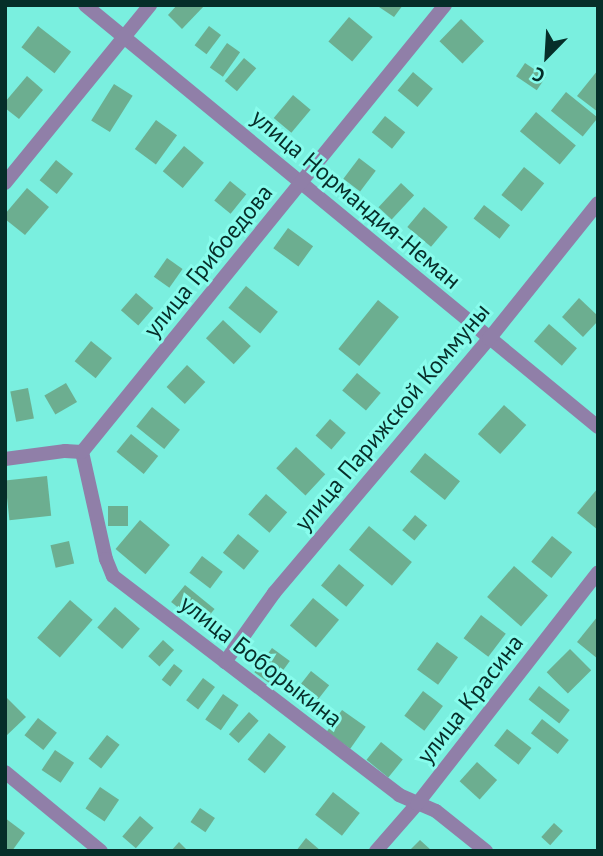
<!DOCTYPE html>
<html>
<head>
<meta charset="utf-8">
<style>
	body { margin:0 }
	#map { position:relative; width:603px; height:856px; overflow:hidden; background:#7aefdf; font-family:"PT Sans",sans-serif }
	div>[style] { position:absolute }
	.building>* { inset:0; background:#6cae90; transform-origin:0 0 }
	.street>* { height:14px; margin:-7px; padding:0 7px; transform-origin:7px; border-radius:7px; background:#907fa8 }
	span { translate:-50% -50%; white-space:nowrap; text-align:center; line-height:1.15; -webkit-text-stroke:6px #88fcec; paint-order:stroke }
	.street-label { font-size:24px; color:#062e29 }
	.frame { position:absolute; inset:0; border:7px solid #062e29; pointer-events:none }
	.north { position:absolute; left:512px; top:21px; width:70px; height:70px; -webkit-text-stroke:5px #88fcec; paint-order:stroke; rotate:204deg; font-size:19px; font-weight:700; line-height:28px; text-align:center; color:#062e29 }
	.north::after { content:''; display:block; margin:auto; width:24px; height:32px; background:#062e29; clip-path:polygon(50% 0,100% 100%,50% 72%,0 100%) }
</style>
</head>
<body>
<div id="map">
	<div class="building">
		<div style="clip-path:polygon(177px 5px,205px 5px,182px 29px,168px 15px)"></div>
		<div style="clip-path:polygon(376px 5px,403px 5px,394px 17px)"></div>
		<div style="left:349px;top:17px;width:31px;height:32px;rotate:40deg"></div>
		<div style="left:461px;top:19px;width:32px;height:31px;rotate:44deg"></div>
		<div style="left:38px;top:26px;width:42px;height:27px;rotate:38deg"></div>
		<div style="left:209px;top:26px;width:15px;height:24px;rotate:37deg"></div>
		<div style="left:227px;top:43px;width:16px;height:30px;rotate:35deg"></div>
		<div style="left:244px;top:58px;width:16px;height:30px;rotate:40deg"></div>
		<div style="left:525px;top:63px;width:25px;height:16px;rotate:34deg"></div>
		<div style="clip-path:polygon(598px 70px,598px 112px,577px 96px)"></div>
		<div style="left:413px;top:72px;width:26px;height:24px;rotate:40deg"></div>
		<div style="clip-path:polygon(27px 76px,43px 90px,19px 119px,5px 108px,5px 102px)"></div>
		<div style="left:114px;top:84px;width:22px;height:43px;rotate:32deg"></div>
		<div style="left:566px;top:92px;width:41px;height:24px;rotate:39deg"></div>
		<div style="left:293px;top:95px;width:23px;height:30px;rotate:40deg"></div>
		<div style="left:536px;top:112px;width:52px;height:25px;rotate:40deg"></div>
		<div style="left:385px;top:116px;width:26px;height:21px;rotate:39deg"></div>
		<div style="left:156px;top:120px;width:26px;height:36px;rotate:36deg"></div>
		<div style="left:184px;top:146px;width:26px;height:33px;rotate:40deg"></div>
		<div style="left:359px;top:158px;width:21px;height:26px;rotate:37deg"></div>
		<div style="left:56px;top:160px;width:22px;height:26px;rotate:39deg"></div>
		<div style="left:524px;top:167px;width:26px;height:36px;rotate:39deg"></div>
		<div style="left:230px;top:181px;width:21px;height:25px;rotate:39deg"></div>
		<div style="left:401px;top:183px;width:18px;height:33px;rotate:43deg"></div>
		<div style="clip-path:polygon(27px 188px,49px 207px,25px 235px,5px 219px,5px 214px)"></div>
		<div style="left:484px;top:205px;width:33px;height:17px;rotate:38deg"></div>
		<div style="left:424px;top:207px;width:31px;height:26px;rotate:40deg"></div>
		<div style="left:288px;top:228px;width:31px;height:25px;rotate:36deg"></div>
		<div style="left:167px;top:258px;width:19px;height:23px;rotate:35deg"></div>
		<div style="left:246px;top:286px;width:41px;height:28px;rotate:39deg"></div>
		<div style="left:136px;top:293px;width:23px;height:23px;rotate:41deg"></div>
		<div style="clip-path:polygon(579px 298px,598px 316px,598px 321px,583px 337px,562px 317px)"></div>
		<div style="left:378px;top:300px;width:27px;height:63px;rotate:39deg"></div>
		<div style="left:223px;top:320px;width:38px;height:25px;rotate:43deg"></div>
		<div style="left:549px;top:324px;width:37px;height:23px;rotate:41deg"></div>
		<div style="left:91px;top:341px;width:27px;height:26px;rotate:39deg"></div>
		<div style="left:187px;top:365px;width:25px;height:30px;rotate:43deg"></div>
		<div style="left:357px;top:373px;width:31px;height:23px;rotate:40deg"></div>
		<div style="left:66px;top:383px;width:22px;height:25px;rotate:60deg"></div>
		<div style="left:28px;top:388px;width:31px;height:18px;rotate:79deg"></div>
		<div style="left:504px;top:405px;width:30px;height:39px;rotate:42deg"></div>
		<div style="left:152px;top:407px;width:36px;height:25px;rotate:39deg"></div>
		<div style="left:330px;top:419px;width:21px;height:22px;rotate:41deg"></div>
		<div style="left:131px;top:434px;width:35px;height:23px;rotate:39deg"></div>
		<div style="left:296px;top:447px;width:40px;height:29px;rotate:43deg"></div>
		<div style="left:425px;top:453px;width:45px;height:24px;rotate:39deg"></div>
		<div style="left:47px;top:476px;width:40px;height:42px;rotate:84deg"></div>
		<div style="clip-path:polygon(598px 488px,598px 530px,577px 513px)"></div>
		<div style="left:266px;top:494px;width:28px;height:27px;rotate:41deg"></div>
		<div style="left:108px;top:506px;width:20px;height:20px"></div>
		<div style="left:415px;top:515px;width:16px;height:20px;rotate:40deg"></div>
		<div style="left:140px;top:520px;width:39px;height:38px;rotate:40deg"></div>
		<div style="left:369px;top:526px;width:56px;height:31px;rotate:40deg"></div>
		<div style="left:238px;top:534px;width:27px;height:24px;rotate:39deg"></div>
		<div style="left:552px;top:536px;width:26px;height:33px;rotate:39deg"></div>
		<div style="left:69px;top:541px;width:23px;height:19px;rotate:77deg"></div>
		<div style="left:202px;top:556px;width:26px;height:21px;rotate:37deg"></div>
		<div style="left:339px;top:564px;width:33px;height:28px;rotate:40deg"></div>
		<div style="left:514px;top:566px;width:45px;height:41px;rotate:41deg"></div>
		<div style="left:185px;top:585px;width:38px;height:22px;rotate:39deg"></div>
		<div style="left:313px;top:598px;width:34px;height:36px;rotate:40deg"></div>
		<div style="left:70px;top:600px;width:30px;height:50px;rotate:41deg"></div>
		<div style="left:115px;top:607px;width:33px;height:27px;rotate:41deg"></div>
		<div style="left:481px;top:615px;width:31px;height:29px;rotate:37deg"></div>
		<div style="clip-path:polygon(598px 616px,598px 659px,577px 642px)"></div>
		<div style="left:163px;top:640px;width:15px;height:22px;rotate:42deg"></div>
		<div style="left:437px;top:642px;width:26px;height:34px;rotate:36deg"></div>
		<div style="left:272px;top:648px;width:22px;height:30px;rotate:36deg"></div>
		<div style="left:570px;top:649px;width:30px;height:33px;rotate:45deg"></div>
		<div style="left:174px;top:664px;width:11px;height:20px;rotate:38deg"></div>
		<div style="left:311px;top:671px;width:23px;height:28px;rotate:38deg"></div>
		<div style="left:203px;top:678px;width:15px;height:28px;rotate:37deg"></div>
		<div style="left:539px;top:686px;width:39px;height:17px;rotate:38deg"></div>
		<div style="left:423px;top:691px;width:25px;height:31px;rotate:37deg"></div>
		<div style="left:223px;top:694px;width:19px;height:31px;rotate:35deg"></div>
		<div style="clip-path:polygon(5px 696px,26px 717px,5px 737px)"></div>
		<div style="left:342px;top:710px;width:29px;height:27px;rotate:35deg"></div>
		<div style="left:249px;top:712px;width:13px;height:30px;rotate:42deg"></div>
		<div style="left:38px;top:718px;width:24px;height:22px;rotate:38deg"></div>
		<div style="left:542px;top:719px;width:34px;height:18px;rotate:38deg"></div>
		<div style="left:507px;top:729px;width:31px;height:21px;rotate:38deg"></div>
		<div style="left:269px;top:733px;width:22px;height:34px;rotate:39deg"></div>
		<div style="left:107px;top:735px;width:16px;height:30px;rotate:38deg"></div>
		<div style="left:381px;top:742px;width:28px;height:23px;rotate:39deg"></div>
		<div style="left:55px;top:750px;width:23px;height:24px;rotate:34deg"></div>
		<div style="left:477px;top:762px;width:27px;height:26px;rotate:42deg"></div>
		<div style="left:100px;top:787px;width:23px;height:26px;rotate:34deg"></div>
		<div style="left:333px;top:792px;width:34px;height:29px;rotate:38deg"></div>
		<div style="left:200px;top:808px;width:18px;height:17px;rotate:34deg"></div>
		<div style="left:140px;top:816px;width:18px;height:27px;rotate:41deg"></div>
		<div style="clip-path:polygon(5px 818px,25px 833px,12px 851px,5px 851px)"></div>
		<div style="left:554px;top:823px;width:12px;height:19px;rotate:42deg"></div>
		<div style="clip-path:polygon(306px 838px,321px 851px,296px 851px)"></div>
		<div style="clip-path:polygon(420px 840px,432px 851px,409px 851px)"></div>
		<div style="clip-path:polygon(179px 842px,188px 851px,171px 851px)"></div>
	</div>
	<div class="street">
		<div style="left:85px;top:5px;width:664px;rotate:39.44deg"></div>
		<div style="left:5px;top:183px;width:230px;rotate:-50.8deg"></div>
		<div style="left:82px;top:452px;width:110px;rotate:77.4deg"></div>
		<div style="left:106px;top:559px;width:18px;rotate:68deg"></div>
		<div style="left:113px;top:576px;width:360px;rotate:37.4deg"></div>
		<div style="left:399px;top:795px;width:40px;rotate:23.4deg"></div>
		<div style="left:436px;top:811px;width:64px;rotate:38.7deg"></div>
		<div style="left:5px;top:459px;width:61px;rotate:-7.6deg"></div>
		<div style="left:65px;top:451px;width:17px;rotate:3deg"></div>
		<div style="left:82px;top:452px;width:576px;rotate:-50.92deg"></div>
		<div style="left:225px;top:662px;width:85px;rotate:-54.6deg"></div>
		<div style="left:274px;top:593px;width:333px;rotate:-49.8deg"></div>
		<div style="left:489px;top:339px;width:174px;rotate:-51.3deg"></div>
		<div style="left:5px;top:772px;width:124px;rotate:39.5deg"></div>
		<div style="left:376px;top:851px;width:62px;rotate:-48.9deg"></div>
		<div style="left:417px;top:804px;width:294px;rotate:-52deg"></div>
	</div>
	<div class="street-label">
		<span style="left:356px;top:199px;rotate:40deg">улица Нормандия-Неман</span>
		<span style="left:208px;top:261px;rotate:-51deg">улица Грибоедова</span>
		<span style="left:392px;top:417px;rotate:-50deg">улица Парижской Коммуны</span>
		<span style="left:261px;top:661px;rotate:38deg">улица Боборыкина</span>
		<span style="left:470px;top:699px;rotate:-52deg">улица Красина</span>
	</div>
	<div class="frame"></div>
	<div class="north">С</div>
</div>
</body>
</html>
